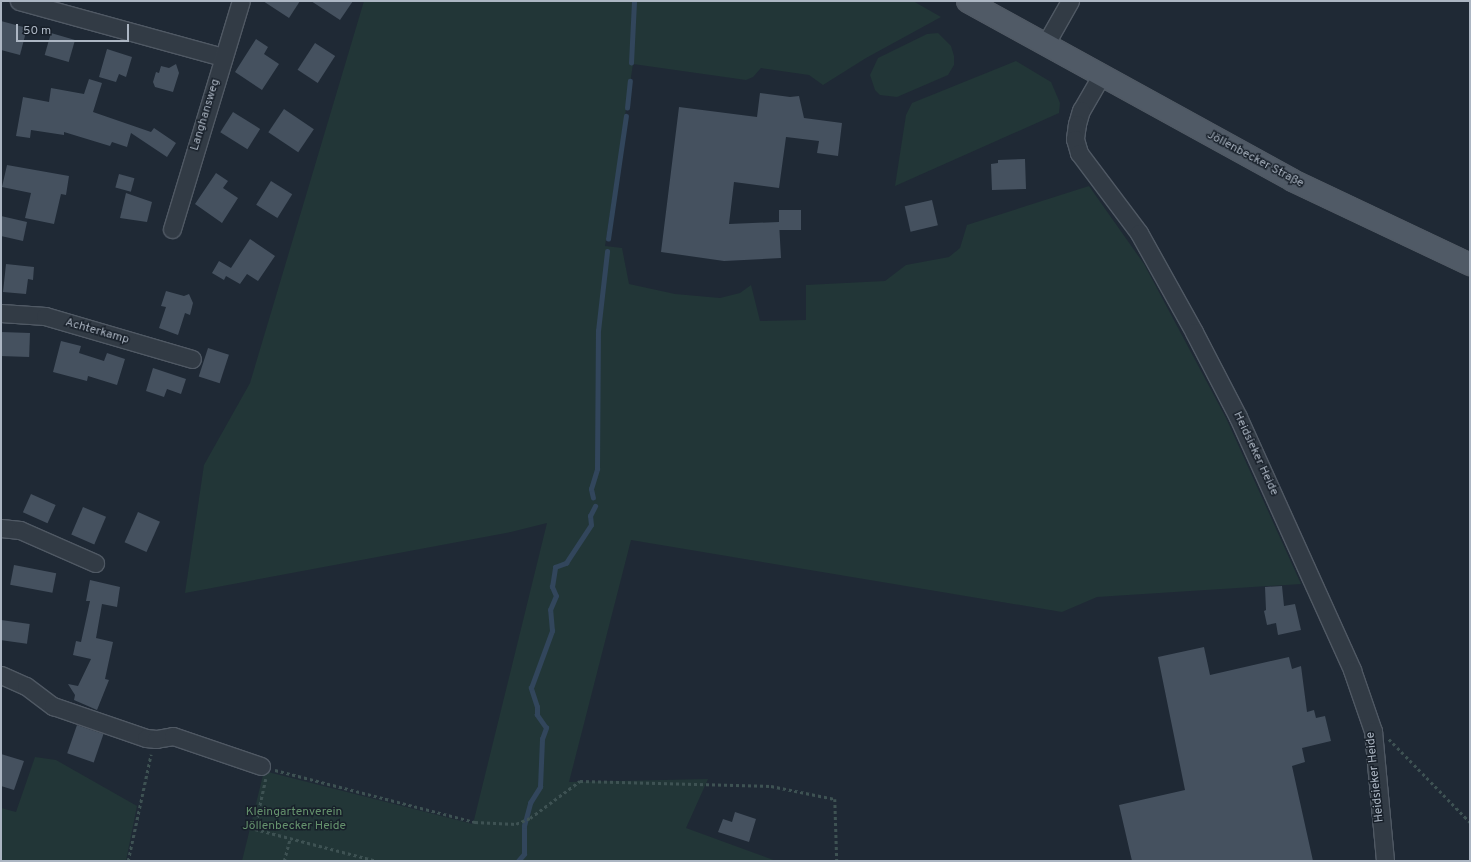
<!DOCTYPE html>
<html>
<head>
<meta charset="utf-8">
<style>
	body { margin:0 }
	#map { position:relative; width:1471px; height:862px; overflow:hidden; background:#1f2935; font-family:Overpass,sans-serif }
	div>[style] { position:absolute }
	.green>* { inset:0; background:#223637 }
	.stream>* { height:4.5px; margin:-2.25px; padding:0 2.25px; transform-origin:2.25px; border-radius:2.25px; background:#32465c }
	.building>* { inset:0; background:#45515f; transform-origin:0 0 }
	.path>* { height:2.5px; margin-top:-1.25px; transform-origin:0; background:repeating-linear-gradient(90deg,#3e5253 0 3px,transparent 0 6px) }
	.roads { filter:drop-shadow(1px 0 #505964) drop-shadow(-1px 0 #505964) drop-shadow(0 1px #505964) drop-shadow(0 -1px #505964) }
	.minor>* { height:17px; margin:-8.5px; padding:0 8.5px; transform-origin:8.5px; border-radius:8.5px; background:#323b45 }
	.major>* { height:21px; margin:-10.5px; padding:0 10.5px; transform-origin:10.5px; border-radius:10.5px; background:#505a66 }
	span { translate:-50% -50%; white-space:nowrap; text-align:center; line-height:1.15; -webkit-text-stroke:3px #18202a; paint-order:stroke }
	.street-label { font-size:12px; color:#acb6c3 }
	.park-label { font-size:12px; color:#65926d }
	.frame { position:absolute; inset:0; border:2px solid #acb6c3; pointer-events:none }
	.scale { position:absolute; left:16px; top:24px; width:113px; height:18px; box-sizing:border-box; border:2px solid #acb6c3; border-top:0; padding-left:5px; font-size:12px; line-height:14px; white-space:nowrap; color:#acb6c3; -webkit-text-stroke:3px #18202a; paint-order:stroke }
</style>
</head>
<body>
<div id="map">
	<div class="green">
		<div style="clip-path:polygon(364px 1px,913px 1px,941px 17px,866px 58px,823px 85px,809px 75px,761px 68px,753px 77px,746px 80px,633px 64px,605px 246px,622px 248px,629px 284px,675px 294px,720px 298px,740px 293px,751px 285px,760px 321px,806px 320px,806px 285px,885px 281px,906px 265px,949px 257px,960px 248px,967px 225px,1089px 186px,1144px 264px,1226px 418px,1301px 584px,1097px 597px,1062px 612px,631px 540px,569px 782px,708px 779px,686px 828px,776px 861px,242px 861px,264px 771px,473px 824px,547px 523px,511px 532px,185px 593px,204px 465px,250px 383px)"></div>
		<div style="clip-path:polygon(938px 33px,951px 46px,954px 56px,954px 65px,948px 75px,897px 97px,880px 95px,875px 90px,870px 75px,878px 58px,927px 34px)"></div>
		<div style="clip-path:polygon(1016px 61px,1051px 82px,1060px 103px,1059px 113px,895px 186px,906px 115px,912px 103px)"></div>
		<div style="clip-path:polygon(35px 757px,56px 760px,137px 806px,126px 861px,1px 861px,1px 808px,16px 812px)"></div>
	</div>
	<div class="stream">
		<div style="left:631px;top:63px;width:62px;rotate:-87.2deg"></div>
		<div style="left:627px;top:108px;width:27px;rotate:-84deg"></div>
		<div style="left:608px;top:239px;width:124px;rotate:-81.7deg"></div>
		<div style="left:593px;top:498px;width:9px;rotate:-103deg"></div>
		<div style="left:591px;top:489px;width:21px;rotate:-73deg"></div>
		<div style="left:597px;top:469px;width:138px;rotate:-89.6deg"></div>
		<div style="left:598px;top:331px;width:80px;rotate:-83.5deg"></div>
		<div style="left:518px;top:861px;width:9px;rotate:-49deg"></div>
		<div style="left:524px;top:854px;width:28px;rotate:-90deg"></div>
		<div style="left:524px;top:826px;width:24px;rotate:-75deg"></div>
		<div style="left:530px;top:803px;width:19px;rotate:-58deg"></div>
		<div style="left:540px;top:787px;width:48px;rotate:-87.6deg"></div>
		<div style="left:542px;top:739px;width:12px;rotate:-70deg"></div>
		<div style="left:546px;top:728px;width:16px;rotate:-125deg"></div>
		<div style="left:537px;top:715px;width:8px;rotate:-90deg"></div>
		<div style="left:537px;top:707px;width:20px;rotate:-108deg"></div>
		<div style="left:531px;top:688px;width:61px;rotate:-69.8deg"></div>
		<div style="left:552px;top:631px;width:21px;rotate:-95deg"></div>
		<div style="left:550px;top:610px;width:15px;rotate:-67deg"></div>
		<div style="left:556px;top:596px;width:10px;rotate:-114deg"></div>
		<div style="left:552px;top:587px;width:20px;rotate:-81deg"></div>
		<div style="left:555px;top:567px;width:12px;rotate:-20deg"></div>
		<div style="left:566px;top:563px;width:45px;rotate:-56.7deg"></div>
		<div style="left:591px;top:525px;width:9px;rotate:-96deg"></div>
		<div style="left:590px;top:516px;width:11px;rotate:-63deg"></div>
	</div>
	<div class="building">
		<div style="clip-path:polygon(263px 1px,300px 1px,289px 18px)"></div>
		<div style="clip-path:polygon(311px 1px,353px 1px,340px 20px)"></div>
		<div style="clip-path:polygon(1px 21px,27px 28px,20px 55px,1px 50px)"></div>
		<div style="left:51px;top:33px;width:25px;height:23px;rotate:16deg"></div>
		<div style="clip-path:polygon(256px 39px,268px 47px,264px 54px,279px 64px,262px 90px,235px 72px)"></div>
		<div style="left:315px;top:43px;width:24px;height:32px;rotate:33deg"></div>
		<div style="clip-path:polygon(107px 49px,132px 57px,126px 77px,119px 74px,116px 82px,99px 77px)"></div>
		<div style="clip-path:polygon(176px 64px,179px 73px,173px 92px,155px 87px,153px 82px,156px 72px,159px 73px,161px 66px,169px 68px)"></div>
		<div style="clip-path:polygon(89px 79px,102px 83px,93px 112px,151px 132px,154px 128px,176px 143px,167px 157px,131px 133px,127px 147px,112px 142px,110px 146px,64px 132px,64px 135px,31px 130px,30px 138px,16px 136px,23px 97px,49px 102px,51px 88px,84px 94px)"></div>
		<div style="clip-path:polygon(760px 93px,790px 97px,799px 96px,804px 118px,842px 123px,838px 156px,817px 153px,819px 141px,786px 137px,779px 188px,734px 182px,729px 224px,779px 222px,781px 258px,724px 261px,661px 252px,679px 107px,757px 117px)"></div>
		<div style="left:284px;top:109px;width:36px;height:28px;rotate:34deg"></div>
		<div style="left:233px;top:112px;width:32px;height:24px;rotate:32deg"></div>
		<div style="clip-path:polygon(1025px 159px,1026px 189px,992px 190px,991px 164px,998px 163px,998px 160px)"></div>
		<div style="clip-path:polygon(7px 165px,69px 176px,66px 195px,61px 194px,54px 224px,25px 218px,31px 193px,2px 187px)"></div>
		<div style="clip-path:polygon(216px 173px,228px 181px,223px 188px,238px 198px,222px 223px,195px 204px)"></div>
		<div style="left:119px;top:174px;width:16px;height:14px;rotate:15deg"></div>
		<div style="left:271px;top:181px;width:25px;height:28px;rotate:32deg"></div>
		<div style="clip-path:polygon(126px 193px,152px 202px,147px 222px,120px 218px)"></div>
		<div style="left:932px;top:200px;width:26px;height:28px;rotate:77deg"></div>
		<div style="left:779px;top:210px;width:22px;height:20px"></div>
		<div style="clip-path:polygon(1px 216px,27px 222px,23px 241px,1px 236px)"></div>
		<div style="clip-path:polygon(250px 239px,275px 256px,258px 281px,247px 274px,240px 284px,226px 276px,224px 280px,212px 273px,219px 261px,231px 268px,227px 274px)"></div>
		<div style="clip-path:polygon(6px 264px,34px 267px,33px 280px,28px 279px,26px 294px,3px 292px)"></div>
		<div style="clip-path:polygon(166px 291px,184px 296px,189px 294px,193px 303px,190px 315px,185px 313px,178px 335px,159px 328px,166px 307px,161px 306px)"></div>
		<div style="left:1px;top:332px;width:29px;height:24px;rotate:2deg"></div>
		<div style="clip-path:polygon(61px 341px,81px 346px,79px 353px,104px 361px,107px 353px,125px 359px,117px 385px,88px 376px,87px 381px,53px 372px)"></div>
		<div style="left:208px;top:348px;width:22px;height:30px;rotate:18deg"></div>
		<div style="clip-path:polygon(153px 368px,186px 379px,181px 394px,167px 389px,164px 397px,146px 391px)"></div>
		<div style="left:31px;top:494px;width:27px;height:20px;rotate:24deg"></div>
		<div style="left:83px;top:507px;width:25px;height:30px;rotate:23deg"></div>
		<div style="left:138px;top:512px;width:24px;height:33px;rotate:24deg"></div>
		<div style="left:14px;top:565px;width:43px;height:20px;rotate:11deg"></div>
		<div style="clip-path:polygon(90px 580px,120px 587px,117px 607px,102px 604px,96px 638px,113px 642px,105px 679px,109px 680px,97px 710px,74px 700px,75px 695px,68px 684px,78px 686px,91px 659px,73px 655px,76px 641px,81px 642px,90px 601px,86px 601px)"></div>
		<div style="clip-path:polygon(1282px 586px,1284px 606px,1295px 604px,1301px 630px,1278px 635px,1276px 623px,1267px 625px,1264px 611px,1266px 610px,1265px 587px)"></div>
		<div style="left:1px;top:620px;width:29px;height:20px;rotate:8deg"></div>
		<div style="clip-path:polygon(1204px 647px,1210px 675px,1289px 657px,1292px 669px,1301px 666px,1307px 712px,1314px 710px,1316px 718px,1325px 716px,1331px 741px,1302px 748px,1305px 762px,1292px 766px,1313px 861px,1132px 861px,1119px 805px,1185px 790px,1158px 657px)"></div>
		<div style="left:77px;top:725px;width:28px;height:30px;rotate:19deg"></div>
		<div style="clip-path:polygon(1px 754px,24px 761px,14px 790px,1px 786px)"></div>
		<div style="clip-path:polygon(735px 812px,756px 819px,749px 842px,718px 832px,723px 819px,732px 822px)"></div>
	</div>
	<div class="path">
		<div style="left:1389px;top:739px;width:116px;rotate:45.7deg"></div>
		<div style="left:275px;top:770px;width:207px;rotate:14.6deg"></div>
		<div style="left:475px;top:822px;width:41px;rotate:2.8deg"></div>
		<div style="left:516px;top:824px;width:15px;rotate:-23deg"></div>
		<div style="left:530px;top:818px;width:62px;rotate:-36.5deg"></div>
		<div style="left:580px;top:781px;width:191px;rotate:1.5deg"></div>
		<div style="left:771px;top:786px;width:65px;rotate:11.5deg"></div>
		<div style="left:835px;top:799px;width:62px;rotate:88.2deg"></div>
		<div style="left:266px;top:779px;width:51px;rotate:102.4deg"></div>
		<div style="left:255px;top:829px;width:126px;rotate:14.7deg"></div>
		<div style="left:128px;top:861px;width:109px;rotate:-77.9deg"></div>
		<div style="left:284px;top:861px;width:24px;rotate:-75deg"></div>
	</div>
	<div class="roads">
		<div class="minor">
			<div style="left:19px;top:1px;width:212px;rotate:15.4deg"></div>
			<div style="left:1045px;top:45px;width:51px;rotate:-60.4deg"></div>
			<div style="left:1101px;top:76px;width:39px;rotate:120deg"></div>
			<div style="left:1081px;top:110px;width:15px;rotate:106deg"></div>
			<div style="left:1077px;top:124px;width:15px;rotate:98deg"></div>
			<div style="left:1075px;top:139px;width:15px;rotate:74deg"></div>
			<div style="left:1079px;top:153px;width:100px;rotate:53.1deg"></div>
			<div style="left:1139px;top:233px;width:113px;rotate:60.9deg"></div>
			<div style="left:1194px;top:332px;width:96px;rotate:62.6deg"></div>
			<div style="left:1238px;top:417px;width:277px;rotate:65.7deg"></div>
			<div style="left:1352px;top:670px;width:65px;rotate:71deg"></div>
			<div style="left:1373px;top:731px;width:131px;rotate:84.7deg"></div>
			<div style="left:172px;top:229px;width:238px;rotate:-73.2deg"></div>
			<div style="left:1px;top:313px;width:44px;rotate:3.9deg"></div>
			<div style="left:45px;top:316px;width:153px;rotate:16.3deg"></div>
			<div style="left:1px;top:528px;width:19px;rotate:6deg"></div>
			<div style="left:20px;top:530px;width:82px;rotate:23.7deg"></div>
			<div style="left:1px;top:675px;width:27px;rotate:24deg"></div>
			<div style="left:26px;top:686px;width:34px;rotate:37deg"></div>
			<div style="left:53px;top:706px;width:98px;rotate:19deg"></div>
			<div style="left:146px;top:738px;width:10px;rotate:6deg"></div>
			<div style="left:156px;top:739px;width:17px;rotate:-10deg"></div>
			<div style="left:173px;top:736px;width:93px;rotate:18.8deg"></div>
		</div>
		<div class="major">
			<div style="left:967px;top:1px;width:371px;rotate:28.8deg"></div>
			<div style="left:1292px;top:180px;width:197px;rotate:25.3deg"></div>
		</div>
	</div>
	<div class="street-label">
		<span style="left:206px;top:115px;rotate:-73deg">Langhansweg</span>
		<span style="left:1255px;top:160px;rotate:28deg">Jöllenbecker Straße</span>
		<span style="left:97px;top:332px;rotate:16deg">Achterkamp</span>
		<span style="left:1255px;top:454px;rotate:65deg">Heidsieker Heide</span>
		<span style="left:1376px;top:777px;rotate:-96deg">Heidsieker Heide</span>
	</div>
	<div class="park-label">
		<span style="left:294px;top:820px">Kleingartenverein<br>Jöllenbecker Heide</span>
	</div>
	<div class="frame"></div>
	<div class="scale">50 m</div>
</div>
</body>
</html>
